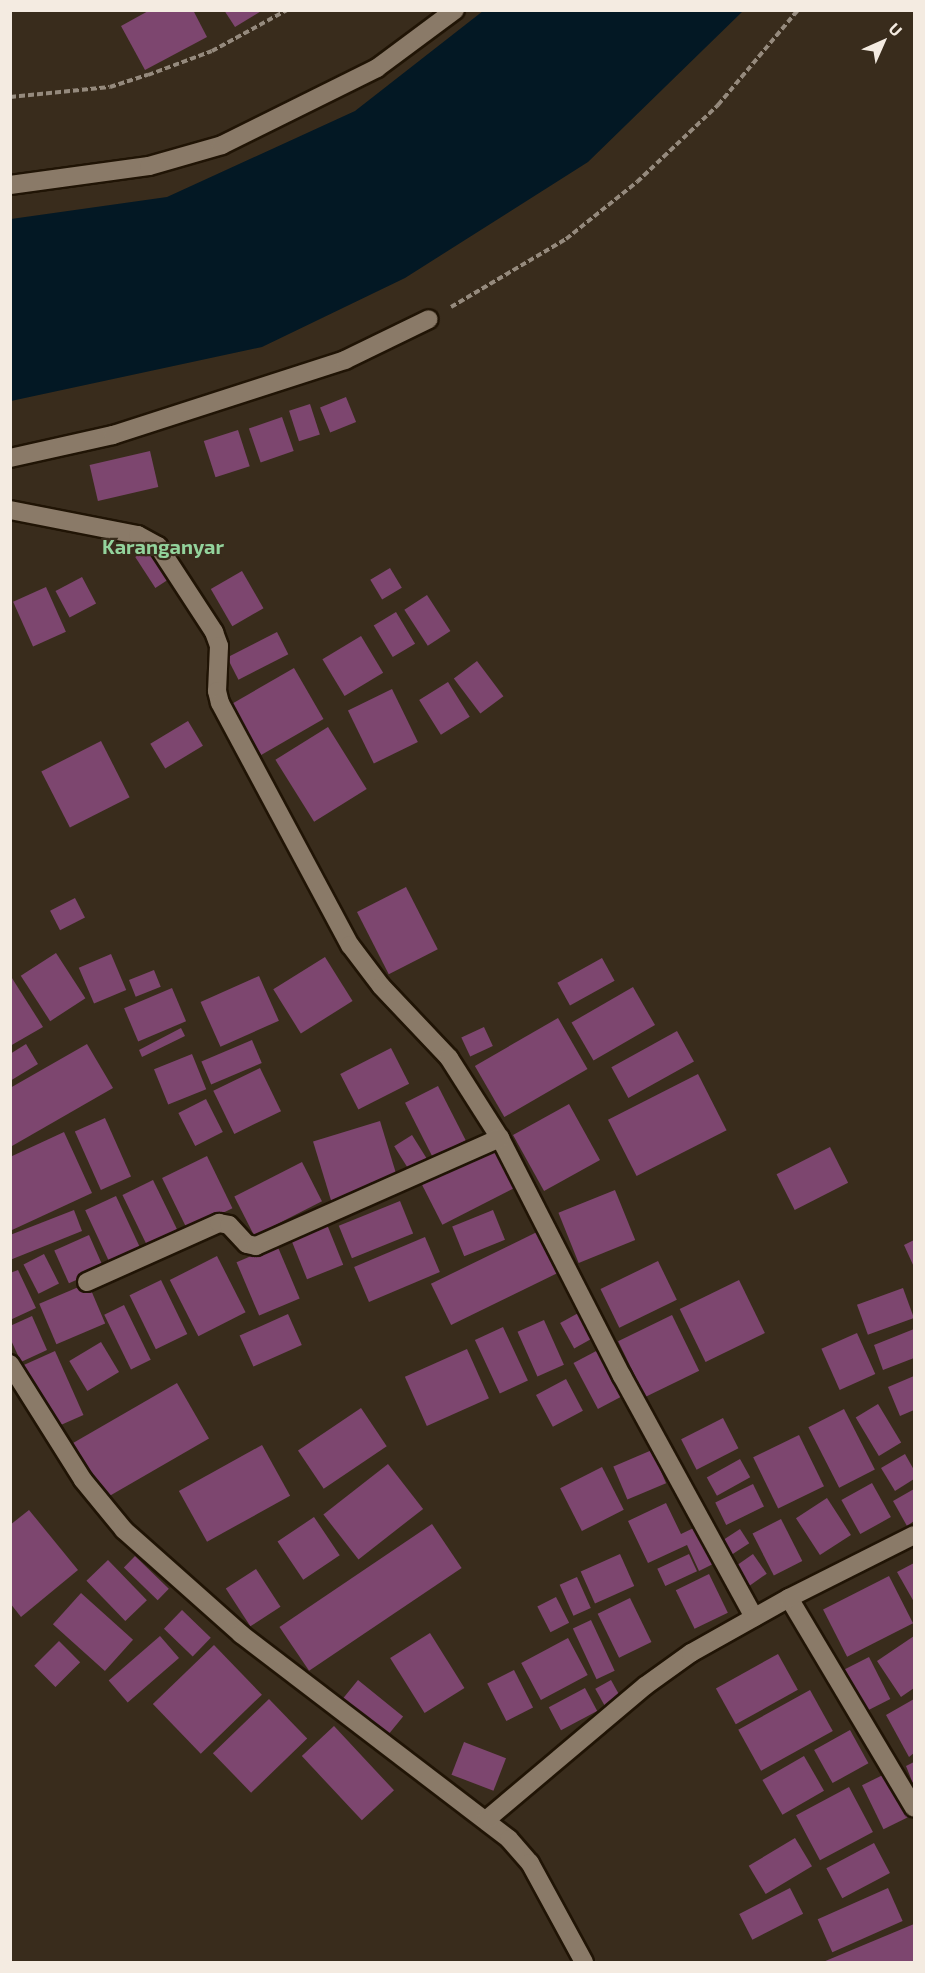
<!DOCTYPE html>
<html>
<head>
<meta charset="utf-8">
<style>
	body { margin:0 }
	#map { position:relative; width:925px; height:1973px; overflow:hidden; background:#392c1c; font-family:"Exo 2",sans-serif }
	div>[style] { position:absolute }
	.water>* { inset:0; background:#031824 }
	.building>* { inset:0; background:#7d466f; transform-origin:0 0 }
	.path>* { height:4px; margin-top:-2px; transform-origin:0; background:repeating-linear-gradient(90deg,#958a7d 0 6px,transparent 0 9px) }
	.roads { filter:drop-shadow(2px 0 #201405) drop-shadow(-2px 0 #201405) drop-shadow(0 2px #201405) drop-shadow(0 -2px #201405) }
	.street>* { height:18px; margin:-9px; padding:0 9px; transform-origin:9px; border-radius:9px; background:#8a7a68 }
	span { translate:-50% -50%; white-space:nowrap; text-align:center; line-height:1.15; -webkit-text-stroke:4.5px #392c1c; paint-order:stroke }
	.quarter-label { font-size:20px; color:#93d39c; font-weight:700 }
	.frame { position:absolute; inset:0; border:12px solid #f4ebe1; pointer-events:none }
	.north { position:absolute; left:853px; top:12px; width:60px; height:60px; -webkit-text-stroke:4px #392c1c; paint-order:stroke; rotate:45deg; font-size:16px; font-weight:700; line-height:24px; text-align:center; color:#f4ebe1 }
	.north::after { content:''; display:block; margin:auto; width:21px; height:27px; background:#f4ebe1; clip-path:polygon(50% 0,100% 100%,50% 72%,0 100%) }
</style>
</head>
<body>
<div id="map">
	<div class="water">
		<div style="clip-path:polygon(483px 11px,743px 11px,588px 162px,405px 278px,262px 347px,11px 401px,11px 219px,167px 197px,355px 111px)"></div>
	</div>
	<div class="building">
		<div style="clip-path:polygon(150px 10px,193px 10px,207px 37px,145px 70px,121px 26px)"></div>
		<div style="clip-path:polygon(224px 10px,263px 10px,235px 27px)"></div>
		<div style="left:346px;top:397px;width:27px;height:28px;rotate:68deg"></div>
		<div style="left:310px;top:404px;width:32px;height:22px;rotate:72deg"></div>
		<div style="left:282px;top:417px;width:36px;height:35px;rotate:71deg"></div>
		<div style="left:238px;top:430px;width:38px;height:36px;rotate:72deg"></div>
		<div style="left:150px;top:451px;width:37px;height:62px;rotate:77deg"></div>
		<div style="left:152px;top:546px;width:37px;height:20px;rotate:57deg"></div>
		<div style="left:390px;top:568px;width:23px;height:23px;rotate:59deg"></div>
		<div style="left:242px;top:571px;width:43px;height:36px;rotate:60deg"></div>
		<div style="left:82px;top:577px;width:30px;height:30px;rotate:62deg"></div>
		<div style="left:46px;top:587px;width:49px;height:36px;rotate:66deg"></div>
		<div style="left:427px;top:595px;width:43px;height:27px;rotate:57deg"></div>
		<div style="left:396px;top:612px;width:37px;height:26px;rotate:59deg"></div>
		<div style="left:277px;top:632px;width:25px;height:56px;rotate:63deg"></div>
		<div style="left:361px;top:636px;width:43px;height:45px;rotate:59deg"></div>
		<div style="left:477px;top:661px;width:44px;height:29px;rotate:53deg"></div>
		<div style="left:294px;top:668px;width:59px;height:72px;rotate:60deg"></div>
		<div style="left:448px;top:682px;width:41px;height:34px;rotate:58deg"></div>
		<div style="left:392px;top:689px;width:59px;height:49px;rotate:64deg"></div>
		<div style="left:188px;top:721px;width:29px;height:44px;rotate:59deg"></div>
		<div style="left:328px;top:727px;width:73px;height:62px;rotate:58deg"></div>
		<div style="left:101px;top:741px;width:63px;height:67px;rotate:63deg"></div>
		<div style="left:406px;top:887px;width:70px;height:55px;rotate:63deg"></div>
		<div style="left:75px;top:898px;width:22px;height:28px;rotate:63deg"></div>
		<div style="left:56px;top:953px;width:54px;height:42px;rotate:57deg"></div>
		<div style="left:111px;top:954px;width:39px;height:35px;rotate:67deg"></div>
		<div style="left:325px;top:957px;width:52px;height:61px;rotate:58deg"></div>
		<div style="left:602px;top:958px;width:26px;height:51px;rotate:61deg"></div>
		<div style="left:154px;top:970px;width:18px;height:27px;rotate:68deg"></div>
		<div style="clip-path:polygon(10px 975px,43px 1027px,10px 1046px)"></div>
		<div style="left:259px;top:976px;width:49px;height:64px;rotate:66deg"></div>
		<div style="left:633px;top:987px;width:44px;height:71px;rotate:60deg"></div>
		<div style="left:172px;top:988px;width:36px;height:52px;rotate:67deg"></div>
		<div style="left:558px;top:1018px;width:59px;height:96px;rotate:60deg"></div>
		<div style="left:484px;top:1027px;width:21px;height:25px;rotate:65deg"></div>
		<div style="clip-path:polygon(181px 1028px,185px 1036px,142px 1057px,139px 1050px)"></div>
		<div style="left:677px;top:1031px;width:35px;height:75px;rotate:61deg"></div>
		<div style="left:252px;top:1040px;width:25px;height:55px;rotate:67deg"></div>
		<div style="clip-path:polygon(26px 1044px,38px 1064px,10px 1081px,10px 1054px)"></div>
		<div style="clip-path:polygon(87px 1044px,113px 1088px,12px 1146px,10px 1088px)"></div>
		<div style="left:391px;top:1048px;width:40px;height:57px;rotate:63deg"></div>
		<div style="left:192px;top:1054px;width:38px;height:41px;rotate:68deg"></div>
		<div style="left:260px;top:1068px;width:48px;height:52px;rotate:64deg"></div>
		<div style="left:698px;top:1074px;width:63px;height:101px;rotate:63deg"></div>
		<div style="left:438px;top:1086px;width:61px;height:37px;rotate:63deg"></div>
		<div style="left:206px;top:1099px;width:37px;height:31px;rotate:63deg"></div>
		<div style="left:569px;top:1104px;width:64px;height:64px;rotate:61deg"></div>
		<div style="left:105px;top:1118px;width:64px;height:33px;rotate:66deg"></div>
		<div style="left:380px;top:1121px;width:64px;height:70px;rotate:73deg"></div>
		<div style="clip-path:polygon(64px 1132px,92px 1193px,12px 1230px,10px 1157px)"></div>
		<div style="left:412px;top:1135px;width:36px;height:21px;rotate:58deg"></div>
		<div style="left:499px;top:1142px;width:48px;height:88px;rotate:63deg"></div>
		<div style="left:830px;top:1147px;width:40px;height:60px;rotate:63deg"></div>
		<div style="left:207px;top:1156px;width:58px;height:50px;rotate:64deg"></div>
		<div style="left:302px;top:1162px;width:44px;height:76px;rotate:63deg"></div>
		<div style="left:153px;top:1180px;width:57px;height:34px;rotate:64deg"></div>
		<div style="left:615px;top:1190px;width:54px;height:61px;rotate:68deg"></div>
		<div style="left:116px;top:1196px;width:65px;height:34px;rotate:65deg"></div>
		<div style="left:400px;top:1201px;width:35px;height:66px;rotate:68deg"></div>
		<div style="clip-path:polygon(74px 1210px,82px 1231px,10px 1260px,10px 1235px)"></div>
		<div style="left:493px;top:1210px;width:32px;height:44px;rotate:68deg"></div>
		<div style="left:326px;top:1222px;width:46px;height:39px;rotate:68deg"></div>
		<div style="left:537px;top:1232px;width:46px;height:118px;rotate:64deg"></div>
		<div style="left:89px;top:1235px;width:36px;height:38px;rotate:66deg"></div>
		<div style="left:425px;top:1237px;width:38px;height:77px;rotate:67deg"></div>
		<div style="clip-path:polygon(914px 1240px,914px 1267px,904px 1245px)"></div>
		<div style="left:277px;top:1245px;width:58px;height:44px;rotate:67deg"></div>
		<div style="left:44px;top:1254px;width:33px;height:23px;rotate:63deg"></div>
		<div style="left:217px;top:1256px;width:63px;height:53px;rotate:63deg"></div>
		<div style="left:658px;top:1261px;width:43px;height:64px;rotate:64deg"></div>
		<div style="clip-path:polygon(18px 1270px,36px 1308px,10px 1320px,10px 1273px)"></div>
		<div style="left:161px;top:1280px;width:60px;height:35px;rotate:64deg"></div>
		<div style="left:739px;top:1280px;width:59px;height:66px;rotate:64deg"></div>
		<div style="left:88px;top:1283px;width:44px;height:53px;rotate:67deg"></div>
		<div style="left:903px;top:1288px;width:32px;height:49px;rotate:70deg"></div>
		<div style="left:124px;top:1305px;width:61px;height:22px;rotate:64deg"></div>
		<div style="left:582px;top:1311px;width:29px;height:25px;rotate:61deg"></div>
		<div style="left:288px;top:1314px;width:34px;height:53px;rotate:66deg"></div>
		<div style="left:672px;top:1315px;width:62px;height:60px;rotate:64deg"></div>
		<div style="clip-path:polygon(32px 1316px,47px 1350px,21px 1362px,10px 1338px,10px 1326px)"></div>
		<div style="left:544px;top:1320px;width:49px;height:29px;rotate:66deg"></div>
		<div style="left:503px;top:1327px;width:59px;height:31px;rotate:65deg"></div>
		<div style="clip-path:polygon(914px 1329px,914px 1358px,883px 1370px,874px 1345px)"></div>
		<div style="left:857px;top:1333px;width:45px;height:39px;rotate:66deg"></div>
		<div style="left:101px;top:1342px;width:35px;height:37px;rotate:59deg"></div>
		<div style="left:467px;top:1349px;width:54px;height:68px;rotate:66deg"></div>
		<div style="left:600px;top:1349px;width:52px;height:30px;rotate:62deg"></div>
		<div style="left:55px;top:1351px;width:70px;height:36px;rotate:66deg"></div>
		<div style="clip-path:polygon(914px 1376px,914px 1410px,900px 1416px,888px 1387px)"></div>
		<div style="left:566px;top:1379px;width:36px;height:34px;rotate:62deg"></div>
		<div style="left:177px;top:1383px;width:64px;height:121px;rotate:60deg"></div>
		<div style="left:878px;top:1404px;width:45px;height:26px;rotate:59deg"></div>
		<div style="left:361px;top:1408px;width:46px;height:76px;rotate:56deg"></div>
		<div style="left:844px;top:1409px;width:68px;height:40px;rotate:63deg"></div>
		<div style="left:723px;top:1418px;width:34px;height:47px;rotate:63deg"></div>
		<div style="left:799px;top:1435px;width:57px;height:51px;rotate:64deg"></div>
		<div style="left:262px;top:1445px;width:58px;height:95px;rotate:61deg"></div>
		<div style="left:652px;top:1450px;width:36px;height:42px;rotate:67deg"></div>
		<div style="clip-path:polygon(905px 1454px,914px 1470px,914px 1479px,895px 1491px,881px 1468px)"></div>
		<div style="left:740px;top:1459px;width:21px;height:38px;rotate:61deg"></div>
		<div style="left:388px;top:1464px;width:57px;height:82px;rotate:52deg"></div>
		<div style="left:602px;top:1467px;width:48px;height:47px;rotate:63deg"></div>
		<div style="left:872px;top:1483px;width:39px;height:35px;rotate:61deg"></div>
		<div style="left:753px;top:1484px;width:25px;height:42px;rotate:64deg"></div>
		<div style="clip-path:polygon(914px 1489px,914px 1521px,907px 1526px,893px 1501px)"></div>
		<div style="left:827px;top:1498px;width:44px;height:37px;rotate:57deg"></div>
		<div style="clip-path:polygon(666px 1503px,681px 1534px,702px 1524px,719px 1561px,699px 1571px,687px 1545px,648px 1563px,628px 1521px)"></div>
		<div style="clip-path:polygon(29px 1510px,78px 1570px,21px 1617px,10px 1603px,10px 1525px)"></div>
		<div style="left:314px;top:1517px;width:46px;height:44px;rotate:56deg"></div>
		<div style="left:781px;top:1519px;width:47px;height:32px;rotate:63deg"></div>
		<div style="left:432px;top:1524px;width:53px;height:184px;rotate:56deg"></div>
		<div style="left:740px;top:1529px;width:17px;height:22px;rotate:57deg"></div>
		<div style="left:620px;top:1554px;width:35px;height:43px;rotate:66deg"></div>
		<div style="left:689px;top:1554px;width:19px;height:35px;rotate:65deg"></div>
		<div style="left:753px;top:1554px;width:24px;height:24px;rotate:55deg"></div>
		<div style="left:135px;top:1556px;width:47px;height:16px;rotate:44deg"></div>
		<div style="left:108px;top:1560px;width:56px;height:30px;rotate:46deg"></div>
		<div style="clip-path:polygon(914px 1563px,914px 1602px,897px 1572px)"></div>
		<div style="left:256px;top:1569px;width:45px;height:36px;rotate:57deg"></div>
		<div style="left:709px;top:1574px;width:43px;height:37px;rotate:64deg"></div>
		<div style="left:889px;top:1576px;width:53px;height:74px;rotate:63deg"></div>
		<div style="left:577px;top:1577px;width:34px;height:19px;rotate:66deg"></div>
		<div style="left:81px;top:1593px;width:70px;height:42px;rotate:42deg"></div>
		<div style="left:556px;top:1597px;width:29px;height:21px;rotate:63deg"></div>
		<div style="left:630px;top:1598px;width:49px;height:36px;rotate:64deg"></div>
		<div style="left:182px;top:1610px;width:40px;height:26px;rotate:44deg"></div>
		<div style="left:591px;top:1620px;width:56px;height:20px;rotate:65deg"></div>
		<div style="left:430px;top:1633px;width:65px;height:47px;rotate:58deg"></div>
		<div style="left:160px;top:1636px;width:29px;height:68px;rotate:49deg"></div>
		<div style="clip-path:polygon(914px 1636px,914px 1688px,901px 1697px,877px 1661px)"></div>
		<div style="left:568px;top:1638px;width:42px;height:53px;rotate:62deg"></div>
		<div style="left:59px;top:1641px;width:30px;height:35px;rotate:45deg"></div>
		<div style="left:214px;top:1645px;width:69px;height:85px;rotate:46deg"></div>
		<div style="left:778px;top:1654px;width:41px;height:71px;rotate:61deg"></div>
		<div style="left:869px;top:1657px;width:47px;height:31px;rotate:63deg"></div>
		<div style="left:514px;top:1670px;width:42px;height:30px;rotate:63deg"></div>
		<div style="left:358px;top:1680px;width:58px;height:32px;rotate:39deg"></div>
		<div style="left:611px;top:1680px;width:23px;height:18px;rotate:61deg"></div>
		<div style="left:585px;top:1688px;width:26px;height:41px;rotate:62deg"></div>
		<div style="left:810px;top:1690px;width:47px;height:82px;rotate:61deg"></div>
		<div style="left:269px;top:1699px;width:55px;height:78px;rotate:46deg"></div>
		<div style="clip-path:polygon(914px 1699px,914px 1753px,909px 1757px,886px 1715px)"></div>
		<div style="left:334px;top:1726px;width:88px;height:44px;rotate:47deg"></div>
		<div style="left:850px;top:1730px;width:38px;height:41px;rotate:61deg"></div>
		<div style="left:464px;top:1742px;width:45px;height:35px;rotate:21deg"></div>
		<div style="left:804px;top:1756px;width:40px;height:48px;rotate:60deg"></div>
		<div style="clip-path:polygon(914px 1762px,914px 1786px,906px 1766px)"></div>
		<div style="left:889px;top:1772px;width:49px;height:30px;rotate:64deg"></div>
		<div style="left:849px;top:1787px;width:51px;height:60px;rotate:62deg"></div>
		<div style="left:795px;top:1838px;width:33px;height:54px;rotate:59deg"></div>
		<div style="left:874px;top:1843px;width:34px;height:54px;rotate:62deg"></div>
		<div style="left:790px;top:1888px;width:29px;height:57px;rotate:63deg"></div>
		<div style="left:888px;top:1888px;width:36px;height:77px;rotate:66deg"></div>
		<div style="clip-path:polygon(914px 1924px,914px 1962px,823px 1962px)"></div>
	</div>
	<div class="path">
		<div style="left:10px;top:97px;width:100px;rotate:-5.7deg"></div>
		<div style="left:110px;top:87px;width:40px;rotate:-18deg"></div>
		<div style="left:148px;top:75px;width:68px;rotate:-20.6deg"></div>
		<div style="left:212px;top:51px;width:85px;rotate:-28.7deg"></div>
		<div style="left:451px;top:307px;width:134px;rotate:-30.6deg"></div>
		<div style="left:566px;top:239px;width:91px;rotate:-38.8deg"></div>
		<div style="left:637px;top:182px;width:112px;rotate:-43.5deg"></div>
		<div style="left:718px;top:105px;width:124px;rotate:-49.9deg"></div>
	</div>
	<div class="roads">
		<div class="street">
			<div style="left:10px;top:185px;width:140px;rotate:-7.8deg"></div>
			<div style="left:149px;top:166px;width:76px;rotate:-16deg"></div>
			<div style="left:222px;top:145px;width:173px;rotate:-26.4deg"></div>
			<div style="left:377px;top:68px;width:97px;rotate:-36.6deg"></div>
			<div style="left:10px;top:458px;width:106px;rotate:-12.6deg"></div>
			<div style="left:113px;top:435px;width:244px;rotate:-17.9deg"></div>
			<div style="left:345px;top:360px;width:93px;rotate:-26deg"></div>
			<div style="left:10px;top:510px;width:130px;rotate:11.1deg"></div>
			<div style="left:138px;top:535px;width:23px;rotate:29deg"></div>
			<div style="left:158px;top:546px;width:103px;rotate:56.9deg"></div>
			<div style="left:214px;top:632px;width:15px;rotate:70deg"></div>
			<div style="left:219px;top:646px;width:45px;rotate:92.5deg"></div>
			<div style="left:217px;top:691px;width:12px;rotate:76deg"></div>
			<div style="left:220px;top:703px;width:275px;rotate:61.8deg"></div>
			<div style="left:350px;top:945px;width:51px;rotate:52.9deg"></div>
			<div style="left:381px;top:986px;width:99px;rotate:46.6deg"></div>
			<div style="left:449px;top:1058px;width:95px;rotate:57.5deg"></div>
			<div style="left:500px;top:1138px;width:267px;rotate:62.9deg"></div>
			<div style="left:622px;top:1376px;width:275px;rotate:61.3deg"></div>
			<div style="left:87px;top:1282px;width:145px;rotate:-24.1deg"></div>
			<div style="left:219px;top:1223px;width:10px;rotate:11deg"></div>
			<div style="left:229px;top:1225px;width:26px;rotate:47deg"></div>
			<div style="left:247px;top:1244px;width:9px;rotate:13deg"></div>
			<div style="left:256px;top:1246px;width:267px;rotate:-23.9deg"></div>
			<div style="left:10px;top:1364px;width:137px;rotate:57.8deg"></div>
			<div style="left:83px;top:1480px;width:65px;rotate:50.6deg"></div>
			<div style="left:124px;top:1530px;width:157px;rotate:41.6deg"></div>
			<div style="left:241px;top:1634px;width:337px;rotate:37.4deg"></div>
			<div style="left:509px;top:1839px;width:32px;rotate:49deg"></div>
			<div style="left:530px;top:1863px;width:113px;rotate:61.4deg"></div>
			<div style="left:789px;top:1598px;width:244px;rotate:59.2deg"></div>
			<div style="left:486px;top:1820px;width:208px;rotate:-40.1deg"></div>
			<div style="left:645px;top:1686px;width:57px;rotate:-35.7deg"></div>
			<div style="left:691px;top:1653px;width:112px;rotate:-29.3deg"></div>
			<div style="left:789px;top:1598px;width:140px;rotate:-26.7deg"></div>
		</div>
	</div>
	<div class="quarter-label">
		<span style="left:163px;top:546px">Karanganyar</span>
	</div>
	<div class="frame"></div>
	<div class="north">U</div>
</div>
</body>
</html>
